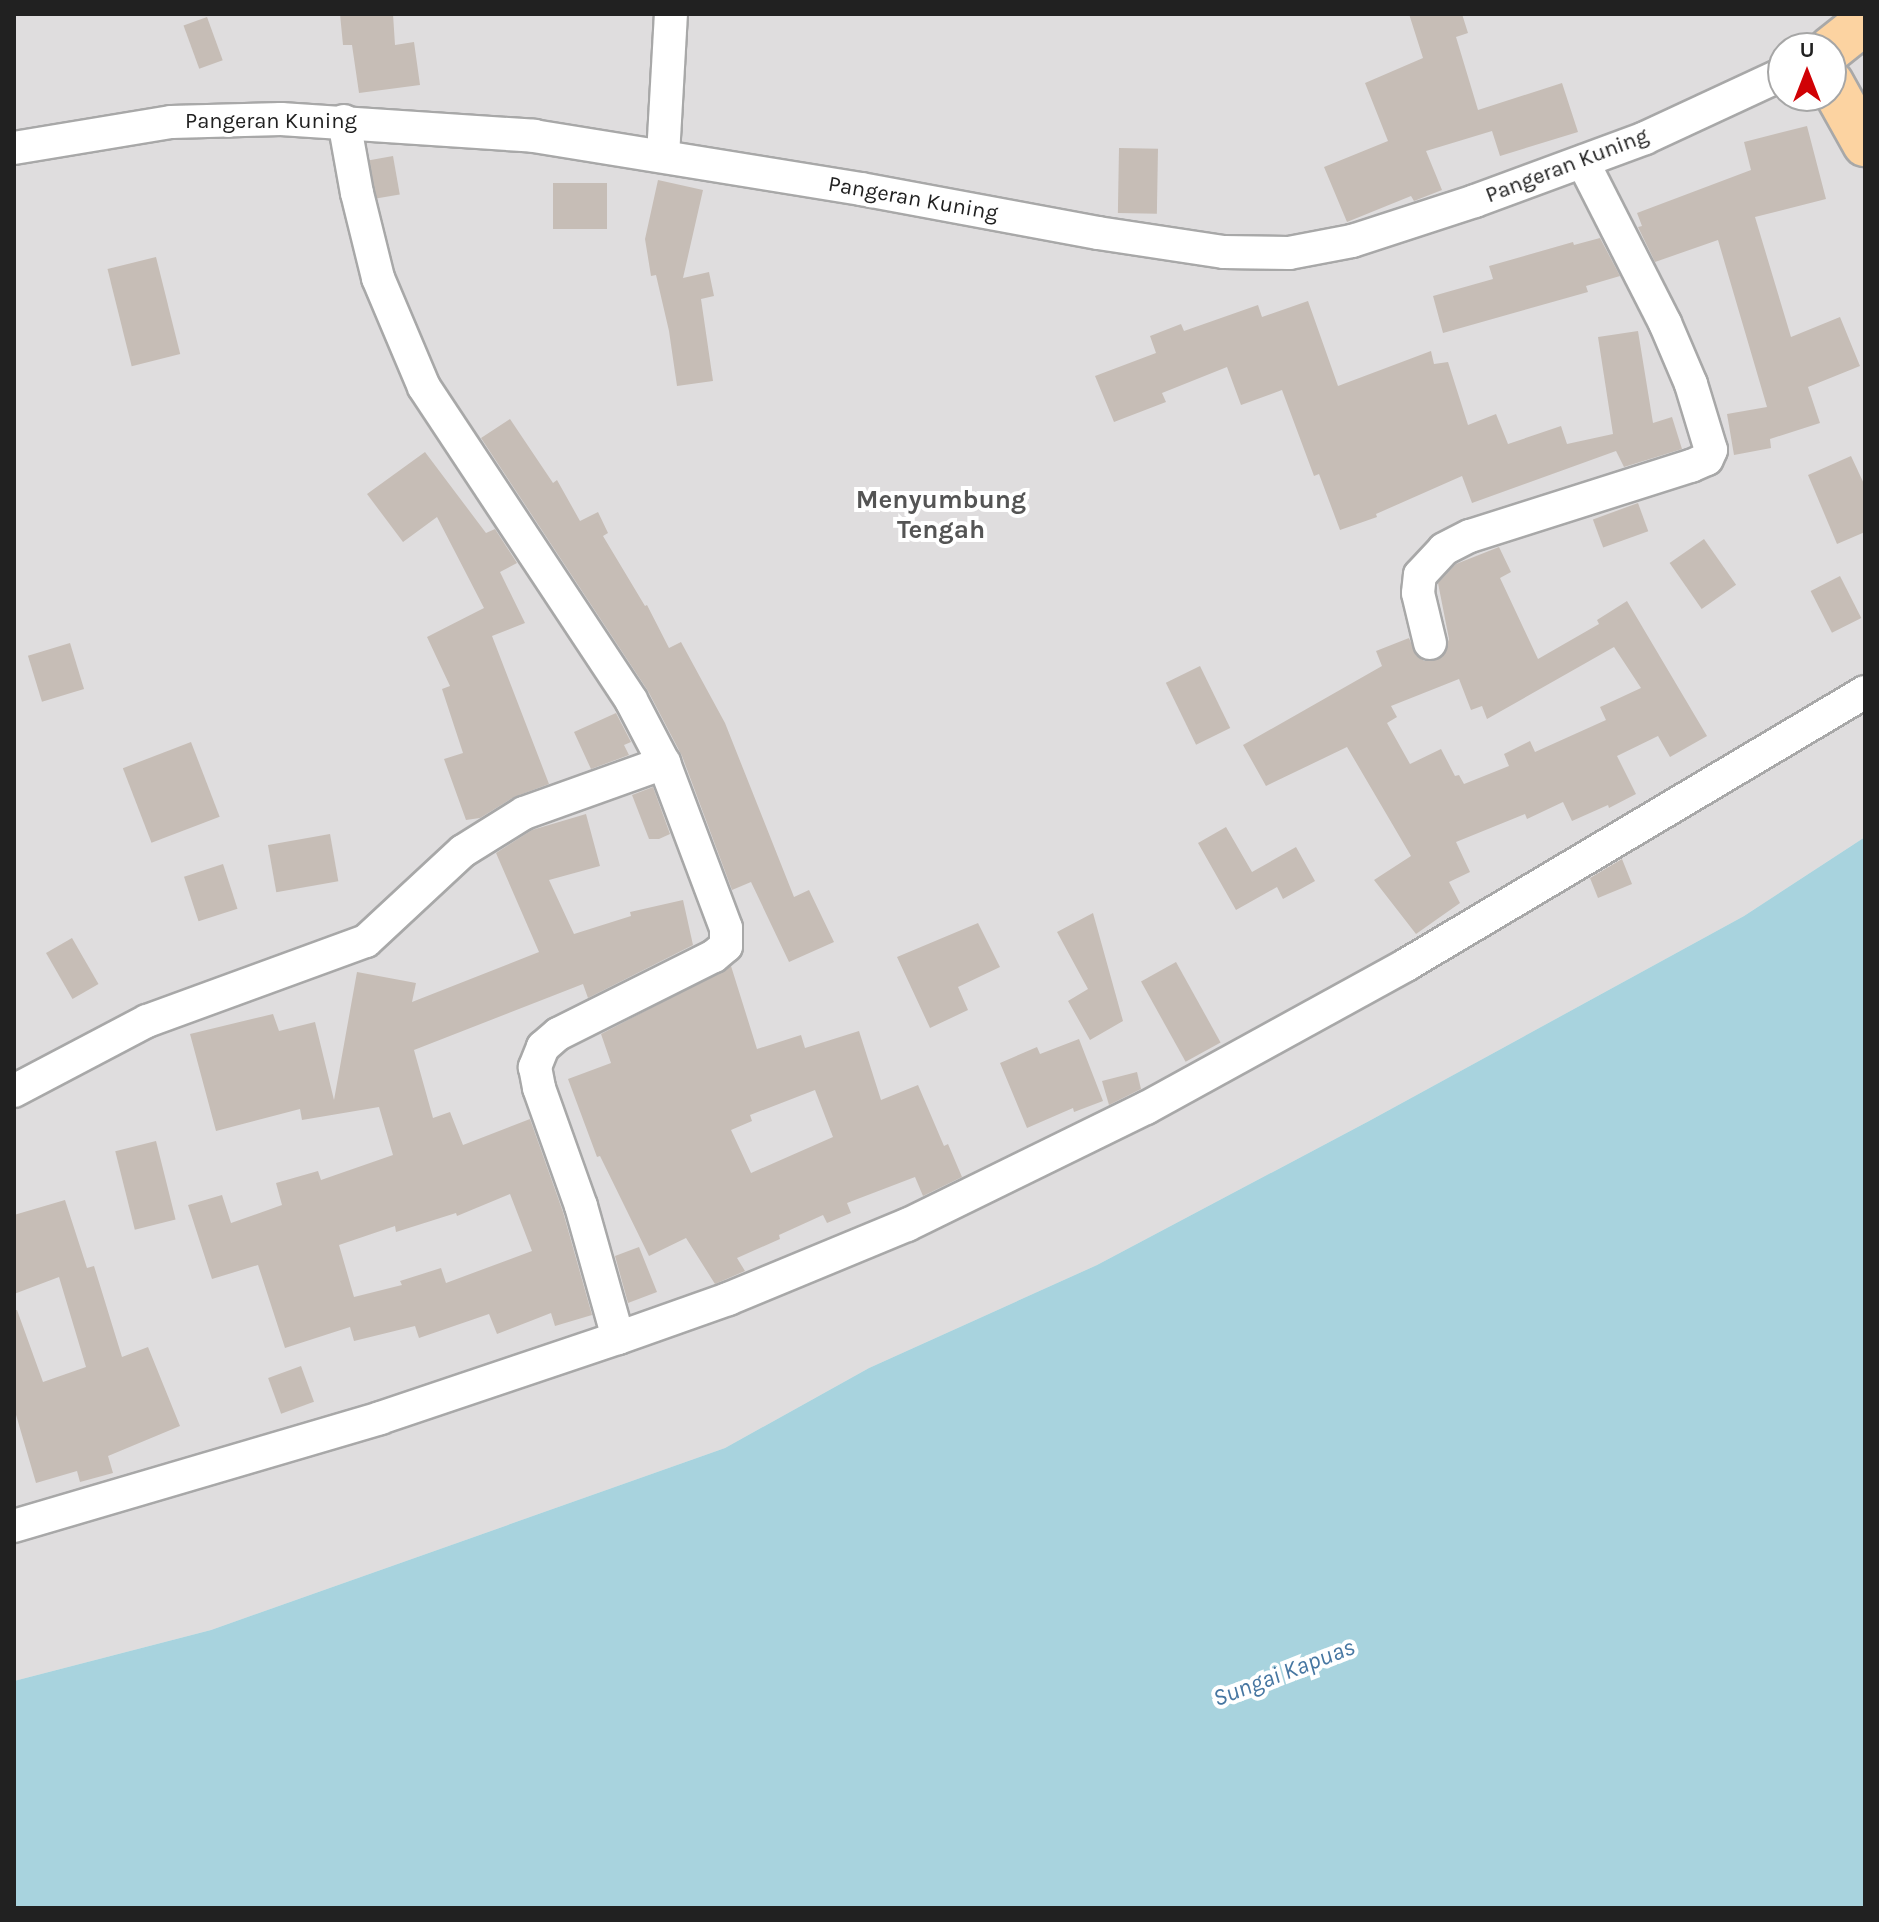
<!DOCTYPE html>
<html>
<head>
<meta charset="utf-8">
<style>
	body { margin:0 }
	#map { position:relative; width:1879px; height:1922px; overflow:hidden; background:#f1ede7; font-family:Karla,sans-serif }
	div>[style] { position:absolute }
	.residential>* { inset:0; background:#dfddde }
	.water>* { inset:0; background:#a8d3de }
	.building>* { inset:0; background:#c6bdb6; transform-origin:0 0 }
	.roads { filter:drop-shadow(2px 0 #a8a8a8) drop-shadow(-2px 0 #a8a8a8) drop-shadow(0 2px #a8a8a8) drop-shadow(0 -2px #a8a8a8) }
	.minor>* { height:32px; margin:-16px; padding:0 16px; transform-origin:16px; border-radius:16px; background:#fff }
	.primary>* { height:44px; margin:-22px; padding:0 22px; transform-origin:22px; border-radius:22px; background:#fcd3a1 }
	span { translate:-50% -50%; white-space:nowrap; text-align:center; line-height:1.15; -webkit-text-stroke:8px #fff; paint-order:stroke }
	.street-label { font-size:22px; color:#212121 }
	.water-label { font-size:24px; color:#4676a1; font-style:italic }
	.quarter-label { font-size:26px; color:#545454; font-weight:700 }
	.frame { position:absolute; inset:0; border:16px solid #212121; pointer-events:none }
	.north { position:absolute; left:1767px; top:32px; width:80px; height:80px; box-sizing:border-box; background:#fff; border:2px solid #a6a6a6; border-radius:50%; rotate:0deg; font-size:22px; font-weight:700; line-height:32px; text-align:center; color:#212121 }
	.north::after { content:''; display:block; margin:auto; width:28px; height:36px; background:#d00105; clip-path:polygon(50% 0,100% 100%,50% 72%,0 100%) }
</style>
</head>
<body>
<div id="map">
	<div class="residential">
		<div style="clip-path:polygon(evenodd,14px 14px,1865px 14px,1865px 837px,1744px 916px,1369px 1121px,1097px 1265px,869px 1368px,725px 1448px,211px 1630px,14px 1681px,14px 14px,1783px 48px,1831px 48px,1831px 96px,1783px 96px,1783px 48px)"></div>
	</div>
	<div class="water">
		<div style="clip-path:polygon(1865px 837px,1865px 1908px,14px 1908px,14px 1681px,211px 1630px,725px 1448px,869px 1368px,1097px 1265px,1369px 1121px,1744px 916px)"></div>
	</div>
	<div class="building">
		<div style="clip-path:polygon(340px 14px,393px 14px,395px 45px,414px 42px,420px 85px,359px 93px,352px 45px,343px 45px)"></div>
		<div style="clip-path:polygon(1409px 14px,1462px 14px,1468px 33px,1456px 37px,1478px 110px,1562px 83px,1578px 132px,1500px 156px,1492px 131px,1426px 151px,1442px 190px,1414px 201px,1411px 196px,1347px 222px,1324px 167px,1388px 141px,1365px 83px,1423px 58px)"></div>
		<div style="left:207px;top:17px;width:46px;height:25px;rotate:70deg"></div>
		<div style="clip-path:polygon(1807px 126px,1826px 199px,1755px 217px,1791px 337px,1840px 317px,1860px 366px,1808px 387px,1820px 423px,1770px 439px,1771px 448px,1734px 455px,1727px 414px,1767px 407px,1718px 240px,1655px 262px,1638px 227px,1642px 226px,1637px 213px,1751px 170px,1744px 142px)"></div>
		<div style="left:1119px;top:148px;width:39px;height:65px;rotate:1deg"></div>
		<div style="left:393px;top:156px;width:39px;height:24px;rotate:80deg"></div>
		<div style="clip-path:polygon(658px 180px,703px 190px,683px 278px,709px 272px,714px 296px,701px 299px,713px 381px,677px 386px,669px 331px,656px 275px,651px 276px,645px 239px)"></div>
		<div style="left:553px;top:183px;width:54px;height:46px"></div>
		<div style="clip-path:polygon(1600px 238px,1620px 276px,1586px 286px,1588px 292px,1443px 333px,1433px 296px,1493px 279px,1489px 266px,1573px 242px,1574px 245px)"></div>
		<div style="left:156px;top:257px;width:100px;height:50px;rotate:76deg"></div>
		<div style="clip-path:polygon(1308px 301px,1338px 386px,1431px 351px,1434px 364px,1448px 362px,1468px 425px,1496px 414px,1508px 444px,1561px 426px,1567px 444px,1613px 434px,1598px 337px,1638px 331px,1653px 423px,1672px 417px,1682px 449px,1624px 467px,1616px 451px,1472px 503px,1462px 476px,1376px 514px,1377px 517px,1340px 530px,1319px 474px,1314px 476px,1282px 390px,1241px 405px,1227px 367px,1162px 393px,1166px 402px,1114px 422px,1095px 376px,1156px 353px,1150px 336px,1181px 324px,1184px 331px,1258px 305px,1262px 317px)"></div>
		<div style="clip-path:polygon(510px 419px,553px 483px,557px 480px,580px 521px,598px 512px,608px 533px,603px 536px,645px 606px,647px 605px,669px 648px,681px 642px,725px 723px,794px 897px,809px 890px,834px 942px,789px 962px,751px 882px,732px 890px,682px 756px,648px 691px,481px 438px)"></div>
		<div style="clip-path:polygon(425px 452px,486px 533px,495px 529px,517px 563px,500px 572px,525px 623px,492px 636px,549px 784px,514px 797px,480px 818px,466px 820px,444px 759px,463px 753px,442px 689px,450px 686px,427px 637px,484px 608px,437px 517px,403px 542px,367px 494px)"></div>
		<div style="clip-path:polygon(1851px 456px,1865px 486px,1865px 532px,1837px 544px,1808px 475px)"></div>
		<div style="left:1638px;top:503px;width:30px;height:48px;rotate:70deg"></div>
		<div style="left:1704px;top:539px;width:56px;height:42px;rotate:55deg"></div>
		<div style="clip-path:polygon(evenodd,1499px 547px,1511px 572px,1500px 578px,1538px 659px,1599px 624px,1597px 620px,1627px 601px,1707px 736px,1670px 757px,1658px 736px,1617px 756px,1636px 794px,1609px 808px,1608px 805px,1572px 821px,1563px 802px,1527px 819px,1525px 814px,1456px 842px,1470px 872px,1449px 882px,1460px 903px,1416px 934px,1374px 880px,1411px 856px,1347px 747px,1266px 786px,1243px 745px,1382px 666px,1376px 651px,1409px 638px,1416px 655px,1424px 661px,1442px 657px,1449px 639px,1438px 583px,1456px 564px,1499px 547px,1614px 647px,1641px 688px,1600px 707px,1606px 720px,1535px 752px,1530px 741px,1504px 754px,1509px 766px,1464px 784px,1459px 775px,1455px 776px,1441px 749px,1410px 764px,1387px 723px,1397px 717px,1391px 706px,1459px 679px,1471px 710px,1482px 706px,1487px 719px,1614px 647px)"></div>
		<div style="left:1840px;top:576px;width:47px;height:33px;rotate:63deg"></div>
		<div style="left:70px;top:643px;width:48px;height:44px;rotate:73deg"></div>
		<div style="left:1200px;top:666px;width:69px;height:38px;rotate:64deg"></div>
		<div style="clip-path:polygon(616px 713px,631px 742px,624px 745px,629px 755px,591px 769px,574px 732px)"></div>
		<div style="left:191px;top:742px;width:80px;height:73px;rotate:69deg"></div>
		<div style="clip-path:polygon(653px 787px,670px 834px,659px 839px,649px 839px,632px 795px)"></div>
		<div style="clip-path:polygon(evenodd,586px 814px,600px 866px,549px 880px,574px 934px,631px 916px,630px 912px,683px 900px,693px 945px,588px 998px,583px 984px,414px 1050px,433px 1118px,450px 1112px,463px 1145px,530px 1119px,563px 1212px,592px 1315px,555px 1326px,551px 1313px,497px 1334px,489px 1314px,419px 1338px,415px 1326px,354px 1341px,350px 1327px,285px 1348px,258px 1265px,212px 1279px,188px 1205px,222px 1195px,231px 1223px,282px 1205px,276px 1183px,318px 1171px,321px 1180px,393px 1155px,379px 1107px,302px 1120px,300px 1109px,216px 1131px,190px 1034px,273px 1014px,279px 1031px,315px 1022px,334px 1100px,357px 972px,416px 983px,412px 1002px,539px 952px,496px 853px,532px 830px,586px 814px,510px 1194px,532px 1251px,446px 1283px,441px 1268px,400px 1281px,402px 1285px,354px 1297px,339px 1245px,395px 1226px,396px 1232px,456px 1213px,457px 1216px,510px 1194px)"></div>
		<div style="clip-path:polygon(1226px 827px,1252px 872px,1296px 847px,1315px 881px,1283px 899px,1277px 887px,1236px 910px,1198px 843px)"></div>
		<div style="left:330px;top:834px;width:48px;height:63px;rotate:80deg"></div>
		<div style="clip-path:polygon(1622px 859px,1632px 884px,1598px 898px,1590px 878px)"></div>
		<div style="left:223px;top:864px;width:47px;height:41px;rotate:72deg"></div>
		<div style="clip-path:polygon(1093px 913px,1123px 1021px,1090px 1040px,1068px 1001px,1088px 989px,1057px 932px)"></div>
		<div style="clip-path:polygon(978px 923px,1000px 967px,958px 987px,968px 1010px,930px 1028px,897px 957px)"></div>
		<div style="left:72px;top:938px;width:53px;height:30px;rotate:60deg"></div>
		<div style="left:1176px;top:962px;width:92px;height:40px;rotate:61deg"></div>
		<div style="clip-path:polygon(evenodd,731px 966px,757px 1049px,801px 1035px,805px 1048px,859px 1031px,881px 1100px,918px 1085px,944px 1146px,948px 1144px,962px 1177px,923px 1196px,915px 1177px,847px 1203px,851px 1213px,827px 1223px,823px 1215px,779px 1235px,780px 1239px,737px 1258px,745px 1271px,715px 1284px,686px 1238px,649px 1256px,600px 1156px,597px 1157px,568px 1079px,611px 1063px,601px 1034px,731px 966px,815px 1090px,833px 1137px,751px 1173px,731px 1130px,752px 1121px,750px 1115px,815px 1090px)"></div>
		<div style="clip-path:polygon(1079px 1039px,1103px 1101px,1074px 1112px,1073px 1108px,1027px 1128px,1000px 1063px,1037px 1047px,1040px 1054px)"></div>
		<div style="clip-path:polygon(1137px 1072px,1141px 1089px,1109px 1105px,1102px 1081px)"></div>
		<div style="left:156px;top:1141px;width:81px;height:42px;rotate:76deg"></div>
		<div style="clip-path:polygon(65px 1200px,87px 1268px,94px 1266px,122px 1357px,148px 1347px,180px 1426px,108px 1456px,113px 1473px,80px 1482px,77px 1471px,36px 1483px,14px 1408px,14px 1310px,17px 1310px,43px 1382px,86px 1367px,59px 1277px,14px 1294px,14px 1215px)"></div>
		<div style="clip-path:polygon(639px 1247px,657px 1292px,628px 1303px,615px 1256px)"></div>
		<div style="left:301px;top:1366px;width:38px;height:35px;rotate:70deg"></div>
	</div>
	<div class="roads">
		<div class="minor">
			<div style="left:344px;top:121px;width:73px;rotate:79.8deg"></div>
			<div style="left:357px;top:193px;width:88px;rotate:76.1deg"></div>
			<div style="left:378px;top:278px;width:118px;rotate:67.1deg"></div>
			<div style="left:424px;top:387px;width:375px;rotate:56.5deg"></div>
			<div style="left:631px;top:700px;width:71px;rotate:62.4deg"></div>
			<div style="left:664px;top:763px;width:176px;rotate:69.4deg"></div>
			<div style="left:726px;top:928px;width:18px;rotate:90deg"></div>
			<div style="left:726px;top:946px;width:16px;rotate:140deg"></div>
			<div style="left:714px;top:956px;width:174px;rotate:153.4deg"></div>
			<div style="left:558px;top:1034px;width:20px;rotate:139deg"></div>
			<div style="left:543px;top:1047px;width:22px;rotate:112deg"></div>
			<div style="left:535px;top:1067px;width:21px;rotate:79deg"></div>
			<div style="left:539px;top:1088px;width:125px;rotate:70.4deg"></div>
			<div style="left:581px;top:1206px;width:137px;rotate:74.3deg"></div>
			<div style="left:14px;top:148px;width:159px;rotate:-9.4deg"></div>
			<div style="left:171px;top:122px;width:110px;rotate:-1.6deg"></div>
			<div style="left:281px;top:119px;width:254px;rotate:3.8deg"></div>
			<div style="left:534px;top:136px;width:331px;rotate:9.2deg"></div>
			<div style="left:861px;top:189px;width:241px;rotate:10.5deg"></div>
			<div style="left:1098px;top:233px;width:127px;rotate:8.6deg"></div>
			<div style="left:1224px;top:252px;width:65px;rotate:0.9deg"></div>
			<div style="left:1289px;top:253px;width:64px;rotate:-10.8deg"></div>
			<div style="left:1352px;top:241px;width:129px;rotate:-18deg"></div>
			<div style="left:1475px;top:201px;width:181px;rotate:-20.3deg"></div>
			<div style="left:1645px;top:138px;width:152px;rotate:-24.9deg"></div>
			<div style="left:663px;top:156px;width:142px;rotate:-86.8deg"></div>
			<div style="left:1430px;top:643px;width:51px;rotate:-103.5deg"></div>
			<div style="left:1418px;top:593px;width:18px;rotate:-84deg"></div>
			<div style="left:1420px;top:575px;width:35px;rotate:-47deg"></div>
			<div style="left:1444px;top:549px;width:29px;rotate:-27deg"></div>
			<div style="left:1470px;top:536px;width:232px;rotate:-17.6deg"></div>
			<div style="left:1691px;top:466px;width:17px;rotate:-24deg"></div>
			<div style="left:1707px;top:459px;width:10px;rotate:-66deg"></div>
			<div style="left:1711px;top:450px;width:69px;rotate:-106.9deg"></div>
			<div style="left:1691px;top:384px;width:66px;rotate:-113.1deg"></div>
			<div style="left:1665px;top:323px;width:181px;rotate:-117deg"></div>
			<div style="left:14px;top:1091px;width:150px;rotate:-27.8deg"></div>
			<div style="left:147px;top:1021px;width:233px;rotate:-20.1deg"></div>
			<div style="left:366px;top:941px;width:132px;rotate:-42.9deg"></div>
			<div style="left:463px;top:851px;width:72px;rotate:-31.9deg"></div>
			<div style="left:524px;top:813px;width:149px;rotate:-19.7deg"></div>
			<div style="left:14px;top:1526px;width:382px;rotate:-16.4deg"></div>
			<div style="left:380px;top:1418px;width:251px;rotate:-18.6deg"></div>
			<div style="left:618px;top:1338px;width:117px;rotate:-19.5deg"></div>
			<div style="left:728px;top:1299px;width:194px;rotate:-22.5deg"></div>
			<div style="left:907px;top:1225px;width:266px;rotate:-26.1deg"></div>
			<div style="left:1146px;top:1108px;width:297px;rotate:-28.8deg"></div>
			<div style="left:1406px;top:965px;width:534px;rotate:-30.74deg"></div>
		</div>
		<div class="primary">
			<div style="left:1831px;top:49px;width:43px;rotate:-38.5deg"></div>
			<div style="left:1831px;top:83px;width:70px;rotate:60.9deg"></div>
		</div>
	</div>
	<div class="street-label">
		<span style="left:271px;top:122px">Pangeran Kuning</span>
		<span style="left:1567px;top:166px;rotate:-21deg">Pangeran Kuning</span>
		<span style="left:913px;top:199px;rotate:10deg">Pangeran Kuning</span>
	</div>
	<div class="water-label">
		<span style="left:1284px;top:1673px;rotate:-21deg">Sungai Kapuas</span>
	</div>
	<div class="quarter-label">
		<span style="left:941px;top:515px">Menyumbung<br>Tengah</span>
	</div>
	<div class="frame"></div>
	<div class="north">U</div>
</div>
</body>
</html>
